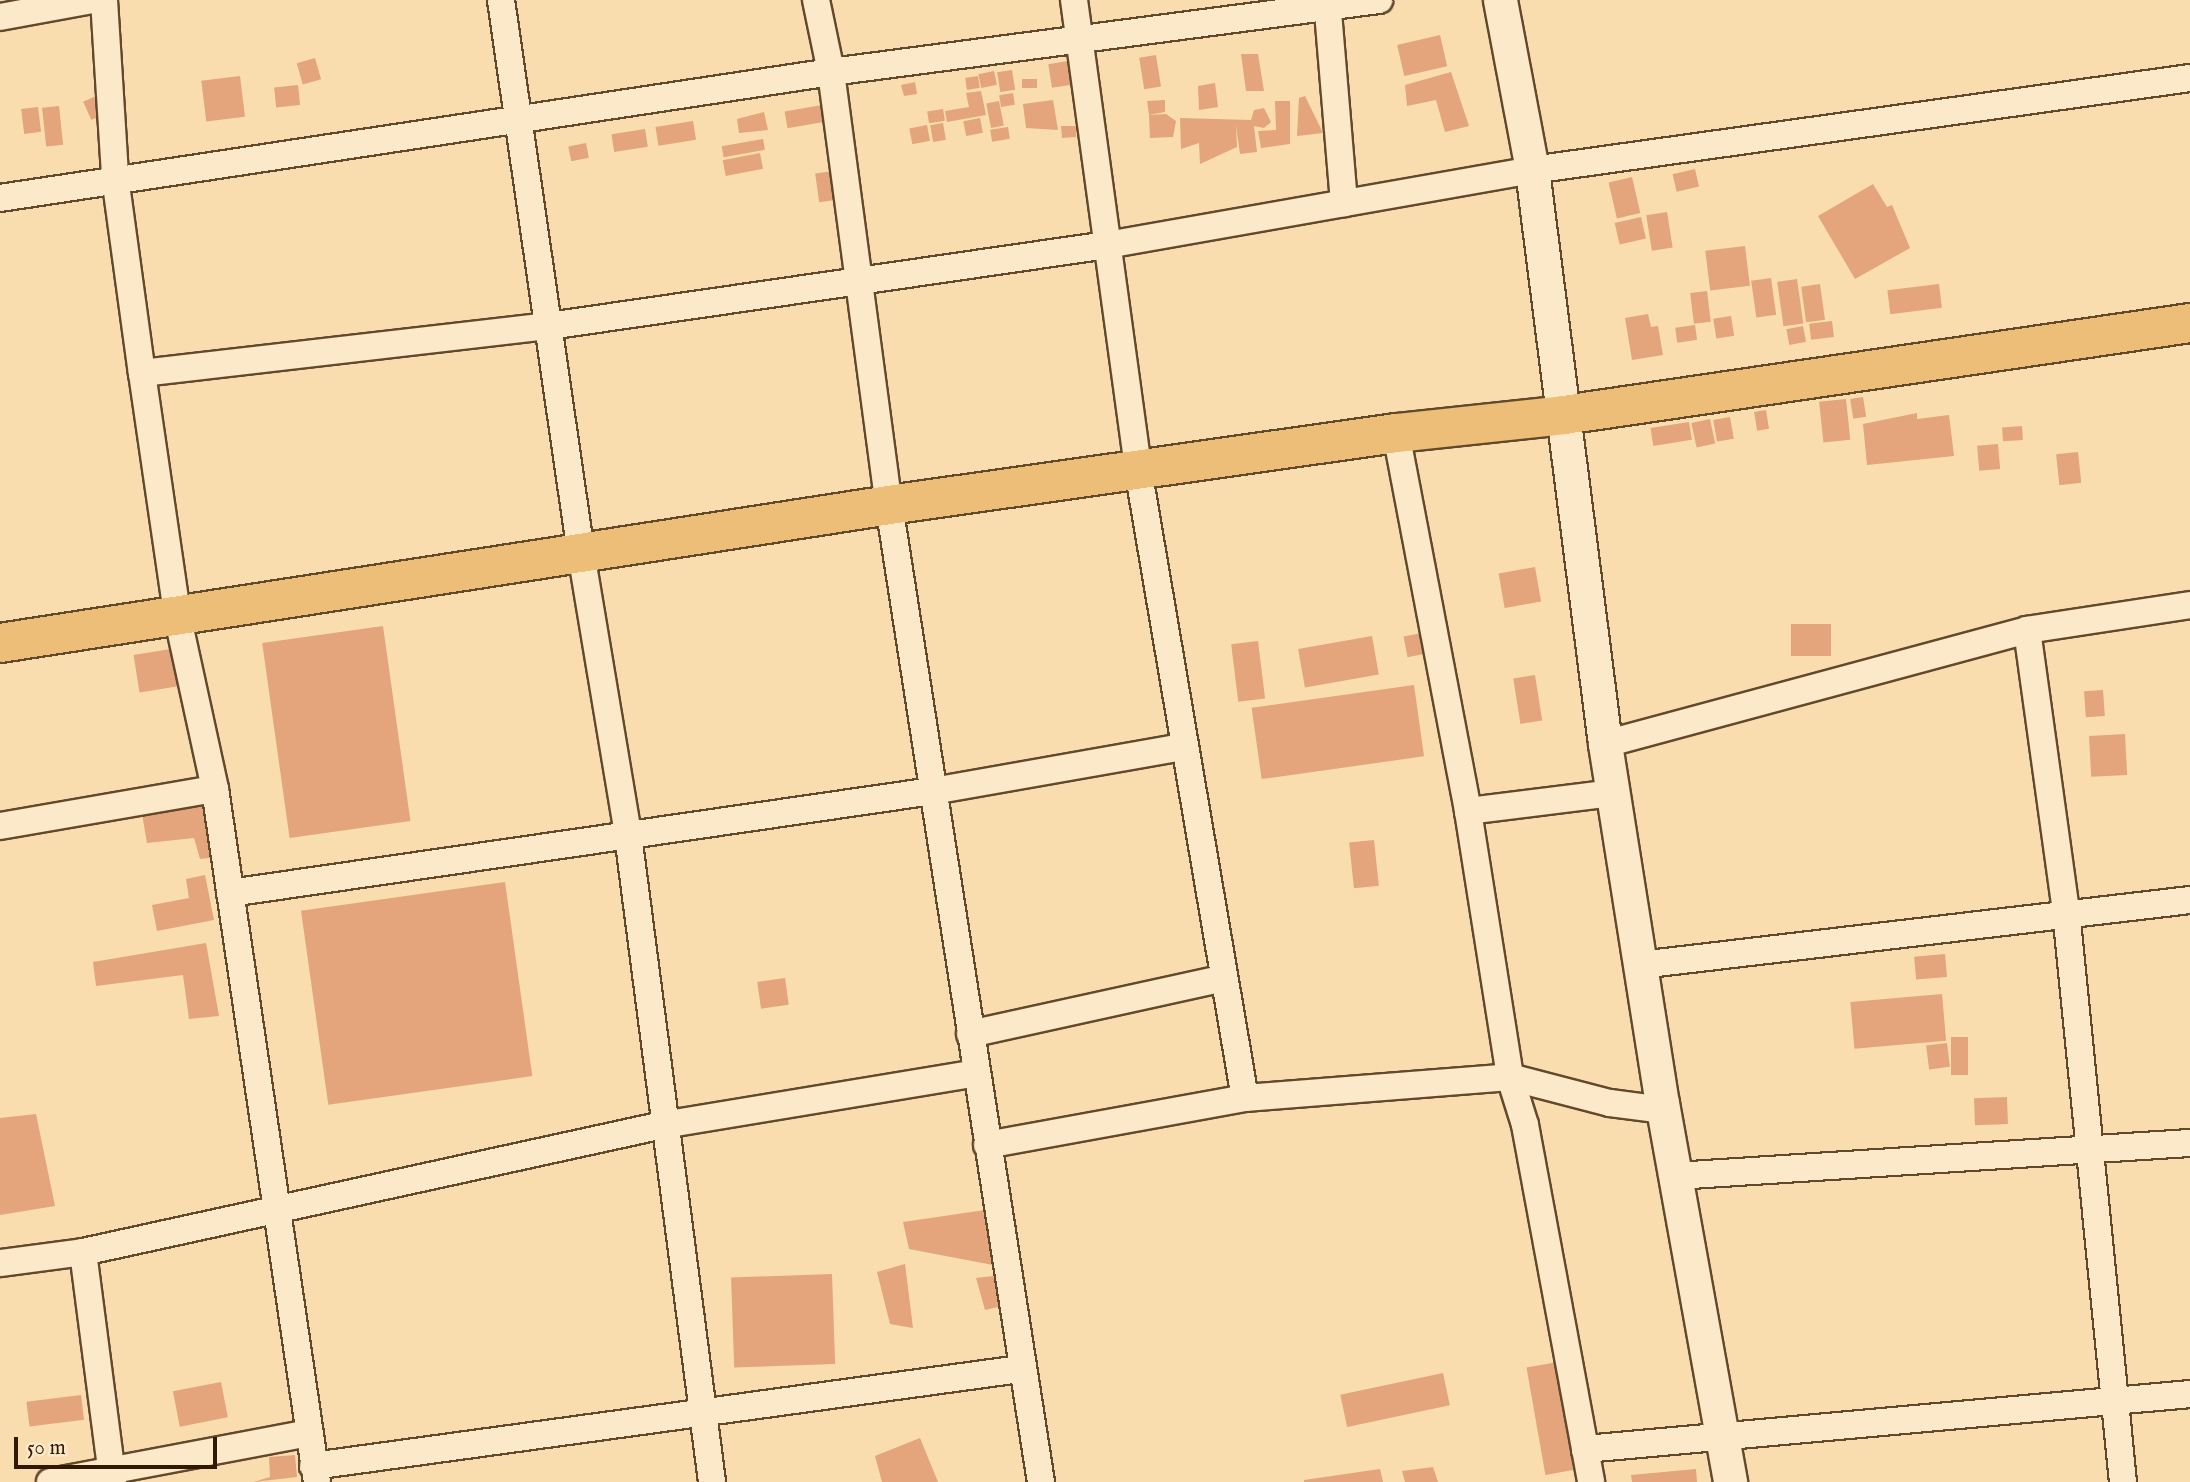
<!DOCTYPE html>
<html>
<head>
<meta charset="utf-8">
<style>
	body { margin:0 }
	#map { position:relative; width:2190px; height:1482px; overflow:hidden; background:#f9ddae; font-family:"IM FELL English",serif }
	div>[style] { position:absolute }
	.building>* { inset:0; background:#e4a47c; transform-origin:0 0 }
	.roads { filter:drop-shadow(2px 0 #63492c) drop-shadow(-2px 0 #63492c) drop-shadow(0 2px #63492c) drop-shadow(0 -2px #63492c) }
	.minor>* { height:26px; margin:-13px; padding:0 13px; transform-origin:13px; border-radius:13px; background:#fbe9ca }
	.tertiary>* { height:33px; margin:-16.5px; padding:0 16.5px; transform-origin:16.5px; border-radius:16.5px; background:#fbe9ca }
	.trunk>* { height:38px; margin:-19px; padding:0 19px; transform-origin:19px; border-radius:19px; background:#ecbe77 }
	span { translate:-50% -50%; white-space:nowrap; text-align:center; line-height:1.15; -webkit-text-stroke:5px #fbe9ca; paint-order:stroke }
	.scale { position:absolute; left:14px; top:1437px; width:203px; height:32px; box-sizing:border-box; border:4px solid #311800; border-top:0; padding-left:9px; font-size:21px; line-height:24px; white-space:nowrap; color:#311800; -webkit-text-stroke:5px #fbe9ca; paint-order:stroke }
</style>
</head>
<body>
<div id="map">
	<div class="building">
		<div style="left:1440px;top:35px;width:32px;height:44px;rotate:77deg"></div>
		<div style="clip-path:polygon(1241px 54px,1258px 54px,1264px 91px,1246px 91px)"></div>
		<div style="left:1156px;top:55px;width:32px;height:17px;rotate:81deg"></div>
		<div style="left:315px;top:58px;width:22px;height:19px;rotate:74deg"></div>
		<div style="left:1068px;top:61px;width:24px;height:20px;rotate:81deg"></div>
		<div style="left:1012px;top:70px;width:20px;height:15px;rotate:81deg"></div>
		<div style="left:994px;top:71px;width:14px;height:16px;rotate:78deg"></div>
		<div style="clip-path:polygon(1451px 72px,1469px 126px,1445px 132px,1436px 100px,1407px 106px,1405px 85px)"></div>
		<div style="left:240px;top:76px;width:41px;height:39px;rotate:83deg"></div>
		<div style="left:978px;top:76px;width:12px;height:13px;rotate:81deg"></div>
		<div style="left:1037px;top:79px;width:9px;height:15px;rotate:90deg"></div>
		<div style="clip-path:polygon(915px 82px,917px 94px,904px 96px,901px 85px)"></div>
		<div style="clip-path:polygon(1215px 83px,1218px 107px,1199px 110px,1198px 86px)"></div>
		<div style="left:298px;top:85px;width:20px;height:24px;rotate:84deg"></div>
		<div style="clip-path:polygon(981px 91px,986px 115px,947px 122px,945px 111px,969px 107px,966px 93px)"></div>
		<div style="left:1013px;top:93px;width:12px;height:14px;rotate:81deg"></div>
		<div style="left:96px;top:96px;width:20px;height:14px;rotate:66deg"></div>
		<div style="clip-path:polygon(1305px 96px,1323px 133px,1297px 136px,1299px 98px)"></div>
		<div style="clip-path:polygon(1053px 100px,1058px 130px,1026px 128px,1023px 104px)"></div>
		<div style="clip-path:polygon(1165px 100px,1165px 112px,1149px 115px,1147px 101px)"></div>
		<div style="left:999px;top:101px;width:25px;height:13px;rotate:79deg"></div>
		<div style="clip-path:polygon(1275px 101px,1290px 101px,1290px 144px,1261px 148px,1258px 131px,1276px 130px)"></div>
		<div style="left:822px;top:105px;width:17px;height:38px;rotate:80deg"></div>
		<div style="left:59px;top:106px;width:39px;height:17px;rotate:84deg"></div>
		<div style="left:38px;top:107px;width:25px;height:17px;rotate:83deg"></div>
		<div style="clip-path:polygon(1264px 108px,1271px 122px,1264px 128px,1254px 126px,1257px 152px,1240px 154px,1236px 125px,1237px 147px,1200px 164px,1199px 143px,1181px 149px,1180px 118px,1251px 120px,1254px 110px)"></div>
		<div style="left:943px;top:109px;width:12px;height:16px;rotate:81deg"></div>
		<div style="clip-path:polygon(764px 112px,768px 130px,739px 133px,737px 119px)"></div>
		<div style="clip-path:polygon(1166px 114px,1176px 121px,1173px 137px,1150px 138px,1149px 115px)"></div>
		<div style="left:980px;top:118px;width:15px;height:17px;rotate:79deg"></div>
		<div style="left:693px;top:121px;width:19px;height:38px;rotate:81deg"></div>
		<div style="left:943px;top:123px;width:17px;height:13px;rotate:80deg"></div>
		<div style="left:927px;top:125px;width:16px;height:18px;rotate:79deg"></div>
		<div style="clip-path:polygon(1061px 126px,1076px 126px,1076px 137px,1062px 138px)"></div>
		<div style="left:1008px;top:127px;width:12px;height:18px;rotate:81deg"></div>
		<div style="left:645px;top:129px;width:18px;height:34px;rotate:81deg"></div>
		<div style="left:763px;top:139px;width:11px;height:42px;rotate:80deg"></div>
		<div style="left:586px;top:143px;width:15px;height:18px;rotate:79deg"></div>
		<div style="left:760px;top:153px;width:16px;height:38px;rotate:79deg"></div>
		<div style="left:1695px;top:169px;width:18px;height:23px;rotate:77deg"></div>
		<div style="left:833px;top:171px;width:29px;height:18px;rotate:82deg"></div>
		<div style="left:1632px;top:177px;width:37px;height:24px;rotate:77deg"></div>
		<div style="clip-path:polygon(1873px 184px,1887px 207px,1892px 205px,1910px 248px,1855px 279px,1818px 216px)"></div>
		<div style="left:1667px;top:212px;width:36px;height:21px;rotate:81deg"></div>
		<div style="left:1641px;top:217px;width:22px;height:27px;rotate:77deg"></div>
		<div style="left:1745px;top:246px;width:40px;height:40px;rotate:83deg"></div>
		<div style="left:1771px;top:278px;width:37px;height:20px;rotate:82deg"></div>
		<div style="left:1797px;top:279px;width:45px;height:20px;rotate:82deg"></div>
		<div style="left:1820px;top:284px;width:36px;height:19px;rotate:82deg"></div>
		<div style="left:1939px;top:284px;width:24px;height:52px;rotate:83deg"></div>
		<div style="left:1707px;top:291px;width:31px;height:17px;rotate:83deg"></div>
		<div style="clip-path:polygon(1648px 314px,1651px 327px,1658px 326px,1663px 355px,1632px 360px,1625px 318px)"></div>
		<div style="left:1731px;top:316px;width:20px;height:18px;rotate:81deg"></div>
		<div style="left:1832px;top:321px;width:16px;height:23px;rotate:83deg"></div>
		<div style="left:1695px;top:325px;width:15px;height:20px;rotate:82deg"></div>
		<div style="left:1803px;top:326px;width:16px;height:17px;rotate:79deg"></div>
		<div style="left:1863px;top:397px;width:20px;height:13px;rotate:81deg"></div>
		<div style="left:1846px;top:399px;width:41px;height:27px;rotate:84deg"></div>
		<div style="left:1766px;top:410px;width:19px;height:12px;rotate:81deg"></div>
		<div style="clip-path:polygon(1917px 413px,1917px 419px,1949px 415px,1954px 456px,1867px 465px,1863px 424px)"></div>
		<div style="left:1730px;top:417px;width:22px;height:17px;rotate:80deg"></div>
		<div style="left:1710px;top:419px;width:25px;height:19px;rotate:78deg"></div>
		<div style="left:1689px;top:422px;width:18px;height:39px;rotate:81deg"></div>
		<div style="left:2022px;top:426px;width:14px;height:20px;rotate:86deg"></div>
		<div style="left:1998px;top:444px;width:25px;height:21px;rotate:85deg"></div>
		<div style="left:2078px;top:452px;width:31px;height:22px;rotate:84deg"></div>
		<div style="left:1535px;top:567px;width:35px;height:37px;rotate:80deg"></div>
		<div style="left:1791px;top:624px;width:40px;height:32px"></div>
		<div style="left:383px;top:626px;width:197px;height:122px;rotate:82deg"></div>
		<div style="left:1432px;top:631px;width:21px;height:29px;rotate:79deg"></div>
		<div style="left:1372px;top:636px;width:39px;height:75px;rotate:80deg"></div>
		<div style="left:1258px;top:641px;width:58px;height:27px;rotate:83deg"></div>
		<div style="left:177px;top:648px;width:38px;height:44px;rotate:81deg"></div>
		<div style="left:1535px;top:675px;width:46px;height:22px;rotate:81deg"></div>
		<div style="left:1414px;top:685px;width:72px;height:164px;rotate:82deg"></div>
		<div style="left:2103px;top:690px;width:26px;height:19px;rotate:86deg"></div>
		<div style="left:2125px;top:734px;width:41px;height:36px;rotate:87deg"></div>
		<div style="clip-path:polygon(218px 805px,225px 856px,200px 859px,194px 838px,147px 843px,142px 814px)"></div>
		<div style="left:1374px;top:840px;width:46px;height:25px;rotate:84deg"></div>
		<div style="clip-path:polygon(205px 875px,214px 920px,157px 931px,152px 905px,189px 898px,186px 879px)"></div>
		<div style="left:505px;top:882px;width:196px;height:206px;rotate:82deg"></div>
		<div style="clip-path:polygon(206px 943px,219px 1016px,189px 1019px,183px 975px,96px 986px,93px 962px)"></div>
		<div style="left:1945px;top:954px;width:23px;height:31px;rotate:85deg"></div>
		<div style="left:785px;top:978px;width:27px;height:28px;rotate:82deg"></div>
		<div style="left:1942px;top:994px;width:47px;height:92px;rotate:85deg"></div>
		<div style="left:1951px;top:1037px;width:17px;height:38px"></div>
		<div style="left:1947px;top:1043px;width:24px;height:21px;rotate:83deg"></div>
		<div style="left:2007px;top:1097px;width:27px;height:33px;rotate:88deg"></div>
		<div style="clip-path:polygon(36px 1114px,55px 1206px,0 1215px,0 1118px)"></div>
		<div style="clip-path:polygon(985px 1210px,993px 1265px,909px 1249px,903px 1222px)"></div>
		<div style="clip-path:polygon(905px 1264px,913px 1328px,890px 1324px,877px 1272px)"></div>
		<div style="left:832px;top:1274px;width:90px;height:101px;rotate:88deg"></div>
		<div style="clip-path:polygon(993px 1276px,1011px 1304px,985px 1310px,976px 1278px)"></div>
		<div style="left:1558px;top:1362px;width:109px;height:32px;rotate:80deg"></div>
		<div style="left:1443px;top:1373px;width:33px;height:105px;rotate:78deg"></div>
		<div style="left:221px;top:1382px;width:36px;height:49px;rotate:79deg"></div>
		<div style="left:81px;top:1395px;width:25px;height:55px;rotate:83deg"></div>
		<div style="clip-path:polygon(920px 1438px,938px 1482px,882px 1482px,875px 1456px)"></div>
		<div style="clip-path:polygon(295px 1455px,297px 1477px,253px 1482px,270px 1477px,269px 1457px)"></div>
		<div style="clip-path:polygon(1433px 1467px,1438px 1482px,1405px 1482px,1402px 1471px)"></div>
		<div style="clip-path:polygon(1380px 1469px,1383px 1482px,1304px 1482px,1304px 1480px)"></div>
		<div style="clip-path:polygon(1696px 1469px,1697px 1482px,1632px 1482px,1631px 1475px)"></div>
	</div>
	<div class="roads">
		<div class="minor">
			<div style="left:104px;top:0;width:177px;rotate:86.4deg"></div>
			<div style="left:115px;top:177px;width:198px;rotate:82.2deg"></div>
			<div style="left:142px;top:373px;width:249px;rotate:81.7deg"></div>
			<div style="left:178px;top:619px;width:174px;rotate:77.7deg"></div>
			<div style="left:215px;top:789px;width:700px;rotate:81.63deg"></div>
			<div style="left:501px;top:0;width:559px;rotate:81.77deg"></div>
			<div style="left:581px;top:553px;width:286px;rotate:80.5deg"></div>
			<div style="left:628px;top:835px;width:652px;rotate:82.6deg"></div>
			<div style="left:816px;top:0;width:74px;rotate:78.2deg"></div>
			<div style="left:831px;top:72px;width:437px;rotate:82.4deg"></div>
			<div style="left:889px;top:505px;width:989px;rotate:81.16deg"></div>
			<div style="left:1074px;top:0;width:473px;rotate:82.2deg"></div>
			<div style="left:1138px;top:469px;width:638px;rotate:80.35deg"></div>
			<div style="left:1327px;top:0;width:204px;rotate:85.2deg"></div>
			<div style="left:0;top:17px;width:95px;rotate:-10.4deg"></div>
			<div style="left:0;top:198px;width:840px;rotate:-8.62deg"></div>
			<div style="left:831px;top:72px;width:553px;rotate:-7.49deg"></div>
			<div style="left:142px;top:373px;width:410px;rotate:-6.6deg"></div>
			<div style="left:549px;top:326px;width:564px;rotate:-8.26deg"></div>
			<div style="left:1107px;top:245px;width:432px;rotate:-10deg"></div>
			<div style="left:1532px;top:170px;width:664px;rotate:-7.96deg"></div>
			<div style="left:1396px;top:433px;width:385px;rotate:79.2deg"></div>
			<div style="left:1468px;top:811px;width:269px;rotate:81deg"></div>
			<div style="left:1510px;top:1077px;width:50px;rotate:72.6deg"></div>
			<div style="left:1525px;top:1125px;width:363px;rotate:79.5deg"></div>
			<div style="left:2027px;top:630px;width:284px;rotate:82.1deg"></div>
			<div style="left:2066px;top:911px;width:574px;rotate:84.3deg"></div>
			<div style="left:1605px;top:744px;width:437px;rotate:-15.1deg"></div>
			<div style="left:2027px;top:630px;width:165px;rotate:-8.7deg"></div>
			<div style="left:1468px;top:811px;width:146px;rotate:-7.1deg"></div>
			<div style="left:0;top:826px;width:218px;rotate:-9.8deg"></div>
			<div style="left:230px;top:893px;width:710px;rotate:-8.26deg"></div>
			<div style="left:933px;top:791px;width:254px;rotate:-10deg"></div>
			<div style="left:1640px;top:965px;width:554px;rotate:-6.74deg"></div>
			<div style="left:970px;top:1034px;width:260px;rotate:-12.4deg"></div>
			<div style="left:987px;top:1145px;width:262px;rotate:-10.3deg"></div>
			<div style="left:1245px;top:1098px;width:266px;rotate:-4.5deg"></div>
			<div style="left:1510px;top:1077px;width:103px;rotate:14.6deg"></div>
			<div style="left:1610px;top:1103px;width:53px;rotate:7.5deg"></div>
			<div style="left:1675px;top:1176px;width:516px;rotate:-3.67deg"></div>
			<div style="left:83px;top:1252px;width:232px;rotate:82.6deg"></div>
			<div style="left:0;top:1263px;width:84px;rotate:-7.5deg"></div>
			<div style="left:83px;top:1252px;width:594px;rotate:-12.35deg"></div>
			<div style="left:663px;top:1125px;width:317px;rotate:-9.4deg"></div>
			<div style="left:1585px;top:1449px;width:607px;rotate:-5.19deg"></div>
			<div style="left:313px;top:1466px;width:714px;rotate:-7.81deg"></div>
			<div style="left:50px;top:1482px;width:264px;rotate:-10.7deg"></div>
		</div>
		<div class="tertiary">
			<div style="left:1500px;top:0;width:173px;rotate:79.3deg"></div>
			<div style="left:1532px;top:170px;width:579px;rotate:82.75deg"></div>
			<div style="left:1605px;top:744px;width:363px;rotate:81deg"></div>
			<div style="left:1662px;top:1103px;width:385px;rotate:79.8deg"></div>
		</div>
		<div class="trunk">
			<div style="left:0;top:643px;width:900px;rotate:-8.82deg"></div>
			<div style="left:889px;top:505px;width:512px;rotate:-8.08deg"></div>
			<div style="left:1396px;top:433px;width:169px;rotate:-6.1deg"></div>
			<div style="left:1564px;top:415px;width:633px;rotate:-8.36deg"></div>
		</div>
	</div>
	<div class="scale">50 m</div>
</div>
</body>
</html>
